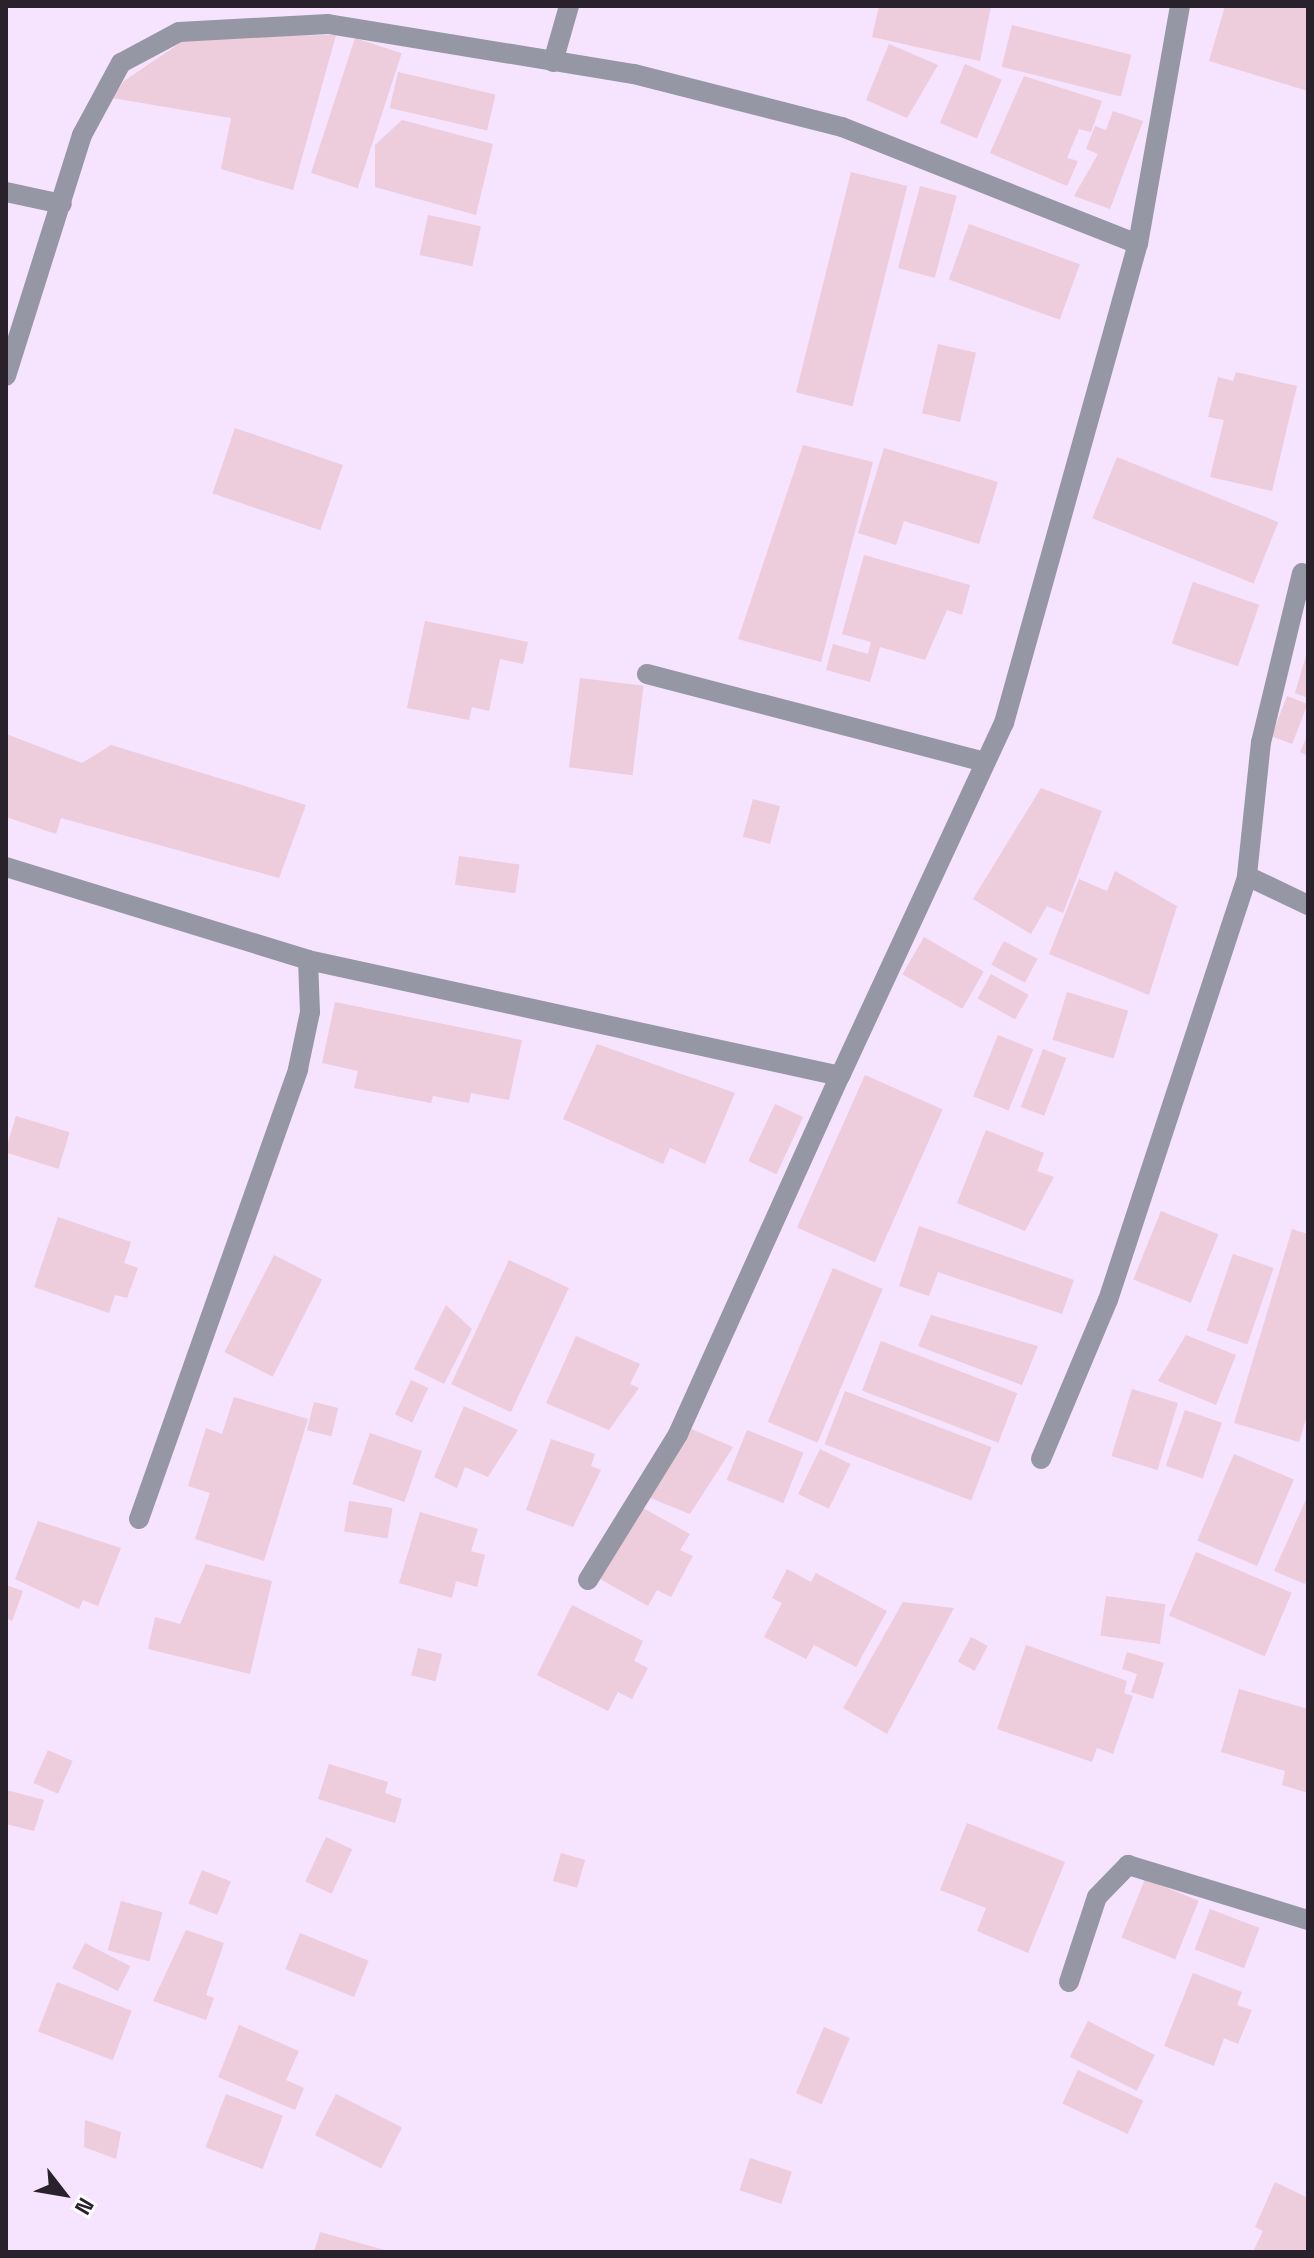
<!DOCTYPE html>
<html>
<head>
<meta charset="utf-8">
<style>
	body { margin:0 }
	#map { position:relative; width:1314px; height:2258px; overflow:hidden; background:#f6e3fe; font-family:"Space Grotesk",sans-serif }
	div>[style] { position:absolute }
	.building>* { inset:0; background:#edccdb; transform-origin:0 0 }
	.street>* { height:20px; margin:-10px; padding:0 10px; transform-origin:10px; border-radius:10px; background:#9697a4 }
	span { translate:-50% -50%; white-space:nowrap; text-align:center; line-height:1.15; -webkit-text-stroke:8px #fff; paint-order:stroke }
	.frame { position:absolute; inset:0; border:8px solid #29222c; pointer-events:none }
	.north { position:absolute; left:24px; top:2154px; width:80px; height:80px; -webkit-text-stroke:6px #fff; paint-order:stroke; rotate:121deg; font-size:22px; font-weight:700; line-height:32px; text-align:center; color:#29222c }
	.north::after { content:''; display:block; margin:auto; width:28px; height:36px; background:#29222c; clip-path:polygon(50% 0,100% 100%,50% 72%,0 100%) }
</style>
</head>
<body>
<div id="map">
	<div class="building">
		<div style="clip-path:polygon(879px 6px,991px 6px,980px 61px,872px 37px)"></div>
		<div style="clip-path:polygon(1225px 6px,1308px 6px,1308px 91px,1209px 61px)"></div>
		<div style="left:1012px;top:25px;width:123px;height:43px;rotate:14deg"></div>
		<div style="clip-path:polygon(336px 35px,293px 190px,221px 169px,231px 118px,112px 98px,124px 81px,189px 37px)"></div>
		<div style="left:355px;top:38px;width:49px;height:142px;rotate:18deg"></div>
		<div style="clip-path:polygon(889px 44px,938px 65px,907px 118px,866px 100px)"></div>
		<div style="left:965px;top:64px;width:40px;height:64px;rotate:23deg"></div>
		<div style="left:398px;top:72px;width:100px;height:37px;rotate:13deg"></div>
		<div style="clip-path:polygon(1024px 76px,1102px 101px,1091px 132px,1079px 129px,1067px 158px,1078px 161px,1067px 186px,990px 153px)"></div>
		<div style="clip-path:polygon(1113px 111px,1143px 121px,1110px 209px,1074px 196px,1098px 154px,1086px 149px,1095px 126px,1106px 130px)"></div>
		<div style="clip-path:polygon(402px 120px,493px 144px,476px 215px,375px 187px,375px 145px)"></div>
		<div style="left:851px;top:172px;width:58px;height:227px;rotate:14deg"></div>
		<div style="left:920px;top:186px;width:38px;height:85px;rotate:15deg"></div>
		<div style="left:428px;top:215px;width:54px;height:41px;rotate:12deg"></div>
		<div style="left:969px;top:224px;width:118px;height:59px;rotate:20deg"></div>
		<div style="left:938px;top:344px;width:39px;height:71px;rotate:13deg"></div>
		<div style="clip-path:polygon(1236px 372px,1297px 386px,1272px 491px,1210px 477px,1224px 420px,1208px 417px,1218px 377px,1233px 381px)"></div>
		<div style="left:235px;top:428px;width:114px;height:69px;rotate:19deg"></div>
		<div style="clip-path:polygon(803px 445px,873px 462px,821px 662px,738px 639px)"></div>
		<div style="clip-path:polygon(884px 448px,998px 482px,979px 544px,904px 521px,896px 545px,858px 533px)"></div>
		<div style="left:1117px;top:457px;width:174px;height:66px;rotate:22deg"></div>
		<div style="clip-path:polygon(864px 555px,970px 585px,962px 615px,947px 610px,925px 660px,880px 647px,870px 682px,826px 670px,833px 644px,868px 654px,871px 642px,842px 634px)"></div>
		<div style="left:1193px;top:582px;width:70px;height:65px;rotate:19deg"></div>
		<div style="clip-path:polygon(425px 621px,528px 642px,523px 664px,500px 659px,489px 711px,472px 707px,469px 720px,407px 708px)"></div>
		<div style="clip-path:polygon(1307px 652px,1308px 652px,1308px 698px,1295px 693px)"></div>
		<div style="left:580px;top:678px;width:64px;height:90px;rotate:7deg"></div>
		<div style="left:1287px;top:696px;width:22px;height:43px;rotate:21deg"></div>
		<div style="clip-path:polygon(6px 734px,82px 763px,111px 745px,306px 805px,279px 878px,61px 818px,56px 834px,6px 817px)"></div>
		<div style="clip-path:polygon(1308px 734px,1308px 756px,1300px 752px)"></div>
		<div style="clip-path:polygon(1041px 788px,1102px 811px,1063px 913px,1047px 906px,1031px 934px,973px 899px)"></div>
		<div style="left:753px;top:799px;width:28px;height:39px;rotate:15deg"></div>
		<div style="left:459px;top:856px;width:61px;height:29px;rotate:8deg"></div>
		<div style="clip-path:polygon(1115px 871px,1177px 906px,1149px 995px,1049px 954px,1079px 879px,1107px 891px)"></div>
		<div style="left:924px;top:937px;width:69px;height:43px;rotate:30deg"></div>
		<div style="left:1004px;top:941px;width:38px;height:27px;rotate:28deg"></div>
		<div style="left:991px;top:974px;width:43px;height:28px;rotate:29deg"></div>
		<div style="left:1067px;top:992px;width:64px;height:50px;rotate:17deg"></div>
		<div style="clip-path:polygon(335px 1002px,522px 1040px,509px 1100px,471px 1093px,469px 1103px,433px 1096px,431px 1103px,354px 1088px,358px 1071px,322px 1063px)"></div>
		<div style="left:998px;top:1035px;width:38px;height:66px;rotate:22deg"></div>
		<div style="clip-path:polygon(597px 1044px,735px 1093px,705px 1164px,670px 1148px,663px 1164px,563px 1119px)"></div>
		<div style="left:1043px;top:1049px;width:25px;height:62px;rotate:21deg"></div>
		<div style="left:865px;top:1075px;width:85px;height:167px;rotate:24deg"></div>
		<div style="left:775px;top:1104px;width:31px;height:63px;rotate:25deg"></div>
		<div style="left:16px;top:1116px;width:56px;height:38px;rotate:17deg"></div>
		<div style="clip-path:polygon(986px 1130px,1044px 1153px,1037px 1171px,1054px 1177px,1025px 1231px,957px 1203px)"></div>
		<div style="left:1161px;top:1211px;width:62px;height:74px;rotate:22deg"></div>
		<div style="clip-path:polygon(58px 1217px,131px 1242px,124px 1263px,138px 1268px,127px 1298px,115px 1295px,109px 1313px,34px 1287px)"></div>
		<div style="clip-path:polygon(919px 1226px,1074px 1280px,1062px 1314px,938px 1272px,929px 1296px,899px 1286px)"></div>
		<div style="clip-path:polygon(1292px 1229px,1308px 1234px,1308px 1412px,1299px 1442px,1234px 1423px)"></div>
		<div style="left:1233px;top:1254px;width:43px;height:81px;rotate:19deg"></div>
		<div style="left:274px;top:1255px;width:54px;height:109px;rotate:27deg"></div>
		<div style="left:509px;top:1260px;width:66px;height:137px;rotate:25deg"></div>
		<div style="left:833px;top:1268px;width:54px;height:167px;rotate:23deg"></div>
		<div style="clip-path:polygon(446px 1305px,472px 1329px,444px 1384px,414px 1369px)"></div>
		<div style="clip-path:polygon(931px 1315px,1038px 1346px,1022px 1385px,918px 1346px)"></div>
		<div style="clip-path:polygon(1186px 1335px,1236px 1355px,1216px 1405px,1158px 1381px)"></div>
		<div style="clip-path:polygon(576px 1336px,640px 1364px,630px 1384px,639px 1388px,609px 1430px,546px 1403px)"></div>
		<div style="left:881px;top:1341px;width:146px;height:53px;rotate:21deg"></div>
		<div style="left:411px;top:1380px;width:19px;height:38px;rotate:25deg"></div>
		<div style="left:1132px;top:1389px;width:48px;height:70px;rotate:17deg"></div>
		<div style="left:845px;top:1391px;width:157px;height:57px;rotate:21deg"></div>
		<div style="clip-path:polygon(234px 1397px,308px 1419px,264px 1561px,195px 1539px,210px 1493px,188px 1486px,206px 1428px,222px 1434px)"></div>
		<div style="left:314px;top:1402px;width:25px;height:29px;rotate:14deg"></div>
		<div style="clip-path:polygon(464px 1406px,518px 1430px,488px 1477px,465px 1467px,457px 1488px,434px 1477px)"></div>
		<div style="left:1185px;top:1410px;width:39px;height:59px;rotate:19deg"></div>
		<div style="clip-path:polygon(689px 1428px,733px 1447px,690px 1514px,648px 1497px)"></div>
		<div style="left:747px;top:1430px;width:61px;height:54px;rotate:22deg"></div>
		<div style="left:370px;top:1433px;width:55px;height:54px;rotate:19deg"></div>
		<div style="clip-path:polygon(551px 1439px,595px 1454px,591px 1466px,601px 1470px,573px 1527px,526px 1510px)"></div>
		<div style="left:820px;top:1449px;width:34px;height:50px;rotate:26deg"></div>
		<div style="left:1234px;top:1454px;width:65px;height:94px;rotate:23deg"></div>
		<div style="clip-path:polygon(1308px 1495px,1308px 1578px,1305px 1584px,1274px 1571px)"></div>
		<div style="left:349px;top:1501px;width:44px;height:31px;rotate:9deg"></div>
		<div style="clip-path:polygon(641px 1507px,690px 1534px,680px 1550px,693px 1556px,671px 1597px,657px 1590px,648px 1606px,600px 1579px)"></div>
		<div style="clip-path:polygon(420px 1512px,478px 1529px,471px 1551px,485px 1555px,477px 1587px,456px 1581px,452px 1598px,399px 1583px)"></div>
		<div style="clip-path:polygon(38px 1521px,121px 1548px,98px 1606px,83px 1600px,79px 1609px,15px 1579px)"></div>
		<div style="left:1196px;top:1552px;width:104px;height:69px;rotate:23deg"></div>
		<div style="clip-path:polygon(206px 1564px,272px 1581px,250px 1674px,148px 1649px,155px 1617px,180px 1624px)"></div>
		<div style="clip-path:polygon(787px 1569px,811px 1582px,816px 1573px,887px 1611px,856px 1667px,814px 1645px,806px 1659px,764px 1637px,782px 1603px,772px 1598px)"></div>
		<div style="clip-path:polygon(6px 1585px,23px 1591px,12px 1621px,6px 1618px)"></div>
		<div style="left:1106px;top:1596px;width:60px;height:40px;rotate:8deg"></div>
		<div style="clip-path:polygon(903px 1602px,954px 1608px,887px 1734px,843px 1708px)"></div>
		<div style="clip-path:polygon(572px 1605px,643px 1641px,634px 1661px,648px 1668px,632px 1699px,618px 1692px,608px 1711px,537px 1675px)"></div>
		<div style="left:971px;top:1637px;width:19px;height:28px;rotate:28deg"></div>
		<div style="clip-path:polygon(1026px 1645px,1127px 1681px,1124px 1693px,1133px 1696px,1113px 1754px,1097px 1748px,1092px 1762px,997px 1729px)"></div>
		<div style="left:418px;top:1648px;width:25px;height:28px;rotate:14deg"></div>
		<div style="clip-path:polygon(1127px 1652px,1164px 1663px,1153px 1699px,1131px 1692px,1137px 1674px,1122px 1669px)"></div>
		<div style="clip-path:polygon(1239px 1689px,1308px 1709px,1308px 1793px,1282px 1785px,1285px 1771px,1221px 1752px)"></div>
		<div style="left:48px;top:1750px;width:27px;height:36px;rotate:24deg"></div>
		<div style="clip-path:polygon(329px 1764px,388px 1782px,385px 1793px,402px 1799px,395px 1823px,318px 1799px)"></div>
		<div style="clip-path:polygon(6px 1790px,44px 1800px,34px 1831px,6px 1824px)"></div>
		<div style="clip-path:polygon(967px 1823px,1065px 1862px,1028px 1953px,977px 1931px,986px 1908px,940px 1890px)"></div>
		<div style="left:326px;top:1837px;width:29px;height:49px;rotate:25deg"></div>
		<div style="left:561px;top:1853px;width:25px;height:29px;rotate:16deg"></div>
		<div style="left:202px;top:1870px;width:31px;height:36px;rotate:22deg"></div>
		<div style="left:1145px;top:1879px;width:58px;height:63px;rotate:22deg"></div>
		<div style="left:121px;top:1901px;width:43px;height:51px;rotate:15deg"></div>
		<div style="left:1210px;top:1909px;width:53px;height:43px;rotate:21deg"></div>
		<div style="clip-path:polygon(186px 1930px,224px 1943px,206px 1995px,214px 1998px,206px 2020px,153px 2001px)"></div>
		<div style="left:300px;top:1933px;width:74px;height:39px;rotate:22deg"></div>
		<div style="left:85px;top:1943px;width:51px;height:28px;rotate:27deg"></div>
		<div style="clip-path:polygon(1193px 1973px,1242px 1992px,1237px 2005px,1252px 2010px,1238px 2044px,1224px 2038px,1214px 2066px,1164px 2046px)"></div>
		<div style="left:57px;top:1982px;width:80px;height:53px;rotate:21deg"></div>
		<div style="left:1088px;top:2021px;width:75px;height:40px;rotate:27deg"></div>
		<div style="clip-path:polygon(239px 2025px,299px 2051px,286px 2080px,304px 2088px,295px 2110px,218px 2077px)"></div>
		<div style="left:824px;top:2027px;width:28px;height:72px;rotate:23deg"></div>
		<div style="left:1078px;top:2070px;width:72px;height:37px;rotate:25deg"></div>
		<div style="left:226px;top:2094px;width:61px;height:57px;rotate:21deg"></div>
		<div style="left:336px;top:2094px;width:74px;height:46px;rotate:27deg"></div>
		<div style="clip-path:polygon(85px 2120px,121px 2132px,116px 2159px,84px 2147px)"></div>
		<div style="left:750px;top:2158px;width:44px;height:34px;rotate:18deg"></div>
		<div style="clip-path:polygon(1275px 2182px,1308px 2198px,1308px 2252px,1253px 2252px,1263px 2231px,1255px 2227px)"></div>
		<div style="clip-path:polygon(320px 2232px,388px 2251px,388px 2252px,314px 2252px)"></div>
	</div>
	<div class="street">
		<div style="left:553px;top:62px;width:58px;rotate:-74.1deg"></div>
		<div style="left:6px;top:192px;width:57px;rotate:12.1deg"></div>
		<div style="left:6px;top:376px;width:253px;rotate:-72.5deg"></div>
		<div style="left:82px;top:135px;width:82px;rotate:-61.6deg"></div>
		<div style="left:121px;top:63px;width:66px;rotate:-28.1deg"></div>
		<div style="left:179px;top:32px;width:149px;rotate:-3.1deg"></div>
		<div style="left:328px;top:24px;width:310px;rotate:9.3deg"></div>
		<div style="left:634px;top:74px;width:215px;rotate:14.3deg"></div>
		<div style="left:842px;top:127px;width:318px;rotate:21.6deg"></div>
		<div style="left:1302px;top:573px;width:174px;rotate:103.6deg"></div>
		<div style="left:1261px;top:742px;width:135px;rotate:96deg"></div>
		<div style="left:1247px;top:876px;width:68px;rotate:25.4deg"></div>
		<div style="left:647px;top:674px;width:349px;rotate:14.6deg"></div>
		<div style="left:6px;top:867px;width:316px;rotate:17.1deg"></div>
		<div style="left:308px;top:960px;width:544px;rotate:12.3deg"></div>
		<div style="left:840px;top:1076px;width:389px;rotate:-65.1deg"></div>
		<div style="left:1004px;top:723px;width:497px;rotate:-74.4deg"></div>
		<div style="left:1138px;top:244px;width:242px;rotate:-80deg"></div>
		<div style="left:1041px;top:1459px;width:173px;rotate:-67.2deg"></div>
		<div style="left:1108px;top:1300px;width:446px;rotate:-71.8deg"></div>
		<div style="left:139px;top:1519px;width:477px;rotate:-70.5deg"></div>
		<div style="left:298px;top:1069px;width:58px;rotate:-78.1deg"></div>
		<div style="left:310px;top:1012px;width:52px;rotate:-92.2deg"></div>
		<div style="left:588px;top:1580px;width:172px;rotate:-58.3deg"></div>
		<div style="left:678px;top:1434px;width:393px;rotate:-65.7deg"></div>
		<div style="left:1069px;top:1982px;width:89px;rotate:-71.8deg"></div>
		<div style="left:1097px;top:1897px;width:45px;rotate:-45.9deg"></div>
		<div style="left:1128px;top:1865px;width:188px;rotate:17deg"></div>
	</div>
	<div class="frame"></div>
	<div class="north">N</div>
</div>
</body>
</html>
